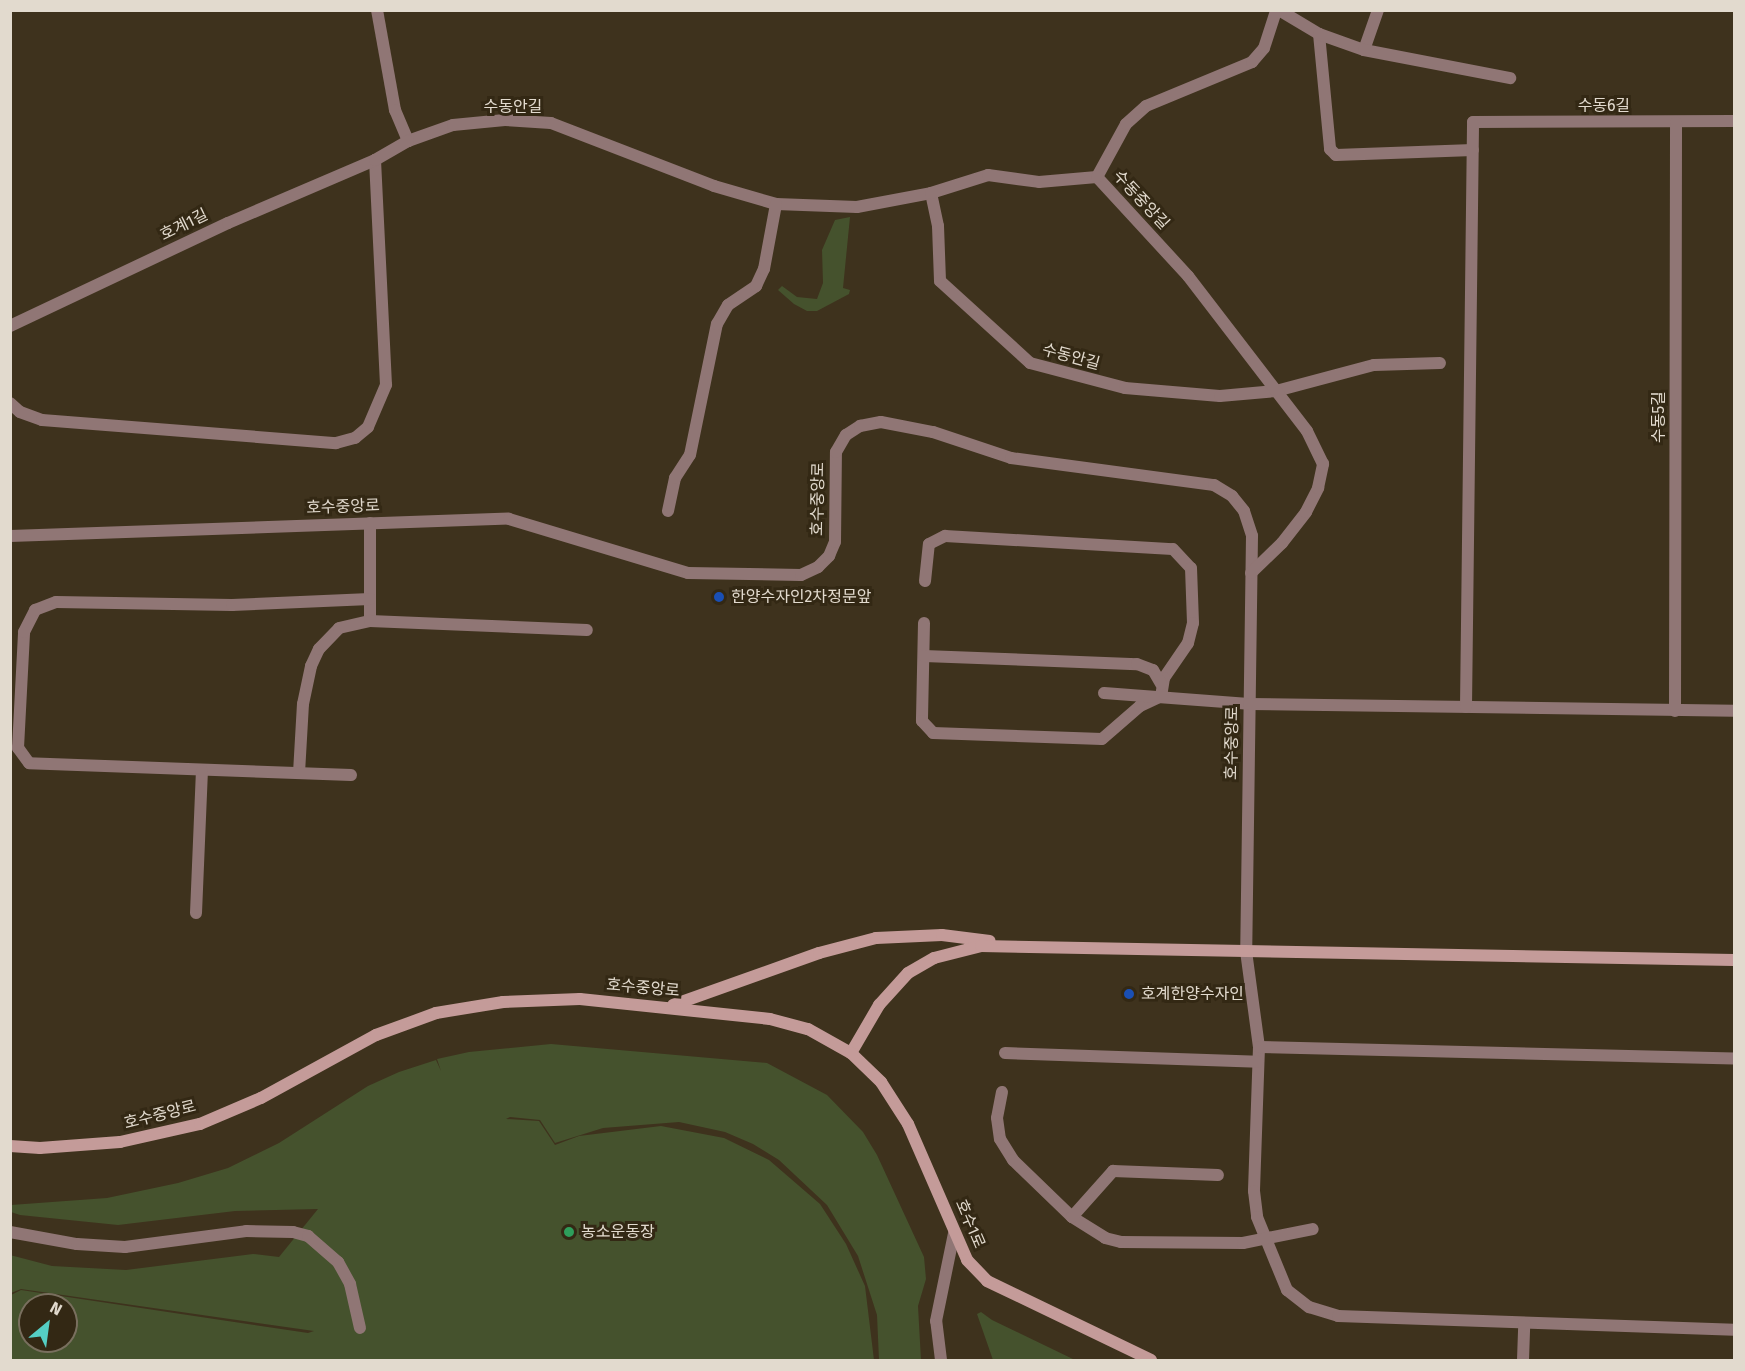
<!DOCTYPE html>
<html>
<head>
<meta charset="utf-8">
<style>
	body { margin:0 }
	#map { position:relative; width:1745px; height:1371px; overflow:hidden; background:#3e321d; font-family:"Fira Sans","Noto Sans KR",sans-serif }
	div>[style] { position:absolute }
	.green>* { inset:0; background:#45522d }
	.lane>* { height:12px; margin:-6px; padding:0 6px; transform-origin:6px; border-radius:6px; background:#907675 }
	.street>* { height:12px; margin:-6px; padding:0 6px; transform-origin:6px; border-radius:6px; background:#907675 }
	.secondary>* { height:12px; margin:-6px; padding:0 6px; transform-origin:6px; border-radius:6px; background:#c49b99 }
	.dots>* { width:16px; height:16px; translate:-50% -50%; box-sizing:border-box; border:3px solid #332814; border-radius:50% }
	span { translate:-50% -50%; white-space:nowrap; text-align:center; line-height:1.15; -webkit-text-stroke:6px #332814; paint-order:stroke }
	.street-label { font-size:16px; color:#e2dace }
	.poi-label { font-size:16px; color:#e2dace }
	.left { translate:0 -50%; text-align:left }
	.frame { position:absolute; inset:0; border:12px solid #e2dace; pointer-events:none }
	.north { position:absolute; left:18px; top:1293px; width:60px; height:60px; box-sizing:border-box; background:#332814; border:2px solid #796f5e; border-radius:50%; rotate:29deg; font-size:16px; font-weight:700; line-height:24px; text-align:center; color:#e2dace }
	.north::after { content:''; display:block; margin:auto; width:21px; height:27px; background:#55cec4; clip-path:polygon(50% 0,100% 100%,50% 72%,0 100%) }
</style>
</head>
<body>
<div id="map">
	<div class="green">
		<div style="clip-path:polygon(850px 217px,843px 288px,850px 290px,849px 294px,817px 311px,807px 311px,794px 304px,778px 290px,782px 286px,797px 297px,817px 299px,823px 283px,822px 250px,835px 220px)"></div>
		<div style="clip-path:polygon(evenodd,551px 1044px,767px 1063px,827px 1095px,863px 1132px,877px 1155px,924px 1257px,926px 1279px,918px 1306px,921px 1360px,879px 1360px,877px 1315px,858px 1256px,827px 1205px,779px 1160px,753px 1144px,725px 1132px,679px 1122px,603px 1128px,555px 1143px,540px 1120px,510px 1117px,506px 1119px,539px 1121px,555px 1145px,579px 1136px,661px 1126px,724px 1138px,769px 1160px,820px 1204px,846px 1244px,865px 1286px,874px 1360px,11px 1360px,11px 1295px,21px 1290px,308px 1333px,314px 1331px,21px 1289px,11px 1293px,10px 1255px,52px 1266px,126px 1270px,253px 1254px,279px 1257px,318px 1209px,235px 1211px,118px 1225px,20px 1215px,11px 1212px,11px 1205px,107px 1198px,178px 1183px,228px 1168px,279px 1143px,368px 1086px,399px 1072px,436px 1060px,441px 1071px,437px 1059px,469px 1052px,551px 1044px,30px 1305px,66px 1305px,66px 1341px,30px 1341px,30px 1305px)"></div>
		<div style="clip-path:polygon(981px 1312px,992px 1320px,1075px 1360px,993px 1360px,977px 1314px)"></div>
	</div>
	<div class="lane">
		<div style="left:1319px;top:34px;width:116px;rotate:84.5deg"></div>
		<div style="left:1330px;top:149px;width:8px;rotate:45deg"></div>
		<div style="left:1336px;top:155px;width:137px;rotate:-2.1deg"></div>
		<div style="left:1364px;top:50px;width:42px;rotate:-70.7deg"></div>
		<div style="left:931px;top:193px;width:34px;rotate:78deg"></div>
		<div style="left:938px;top:226px;width:55px;rotate:87.9deg"></div>
		<div style="left:940px;top:281px;width:122px;rotate:42.3deg"></div>
		<div style="left:1030px;top:363px;width:98px;rotate:14.7deg"></div>
		<div style="left:1125px;top:388px;width:95px;rotate:4.8deg"></div>
		<div style="left:1220px;top:396px;width:56px;rotate:-5.1deg"></div>
		<div style="left:1276px;top:391px;width:101px;rotate:-14.9deg"></div>
		<div style="left:1374px;top:365px;width:66px;rotate:-1.7deg"></div>
		<div style="left:336px;top:443px;width:20px;rotate:-15deg"></div>
		<div style="left:355px;top:438px;width:17px;rotate:-40deg"></div>
		<div style="left:368px;top:427px;width:46px;rotate:-66.8deg"></div>
		<div style="left:925px;top:581px;width:37px;rotate:-84deg"></div>
		<div style="left:929px;top:544px;width:18px;rotate:-27deg"></div>
		<div style="left:945px;top:536px;width:228px;rotate:3.3deg"></div>
		<div style="left:1173px;top:549px;width:26px;rotate:47deg"></div>
		<div style="left:1191px;top:568px;width:55px;rotate:87.9deg"></div>
		<div style="left:1193px;top:623px;width:21px;rotate:104deg"></div>
		<div style="left:1188px;top:643px;width:42px;rotate:124.4deg"></div>
		<div style="left:1164px;top:678px;width:18px;rotate:99deg"></div>
		<div style="left:370px;top:621px;width:98px;rotate:-90deg"></div>
		<div style="left:924px;top:623px;width:98px;rotate:91.2deg"></div>
		<div style="left:922px;top:721px;width:16px;rotate:47deg"></div>
		<div style="left:933px;top:733px;width:169px;rotate:2deg"></div>
		<div style="left:1102px;top:739px;width:50px;rotate:-41deg"></div>
		<div style="left:1140px;top:706px;width:23px;rotate:-25deg"></div>
		<div style="left:924px;top:656px;width:213px;rotate:2.2deg"></div>
		<div style="left:1137px;top:664px;width:17px;rotate:21deg"></div>
		<div style="left:1153px;top:670px;width:16px;rotate:60deg"></div>
		<div style="left:1104px;top:693px;width:145px;rotate:4.3deg"></div>
		<div style="left:299px;top:773px;width:69px;rotate:-86.7deg"></div>
		<div style="left:303px;top:704px;width:39px;rotate:-78deg"></div>
		<div style="left:311px;top:666px;width:19px;rotate:-65deg"></div>
		<div style="left:319px;top:649px;width:29px;rotate:-46deg"></div>
		<div style="left:339px;top:628px;width:32px;rotate:-13deg"></div>
		<div style="left:370px;top:621px;width:217px;rotate:2.4deg"></div>
		<div style="left:351px;top:775px;width:322px;rotate:-177.9deg"></div>
		<div style="left:29px;top:763px;width:19px;rotate:-126deg"></div>
		<div style="left:18px;top:748px;width:116px;rotate:-87deg"></div>
		<div style="left:24px;top:632px;width:25px;rotate:-63deg"></div>
		<div style="left:35px;top:610px;width:22px;rotate:-21deg"></div>
		<div style="left:56px;top:602px;width:176px;rotate:1deg"></div>
		<div style="left:232px;top:605px;width:138px;rotate:-2.5deg"></div>
		<div style="left:196px;top:913px;width:142px;rotate:-87.6deg"></div>
		<div style="left:1246px;top:951px;width:97px;rotate:82.3deg"></div>
		<div style="left:1259px;top:1047px;width:144px;rotate:92deg"></div>
		<div style="left:1254px;top:1191px;width:26px;rotate:83deg"></div>
		<div style="left:1257px;top:1217px;width:79px;rotate:67.7deg"></div>
		<div style="left:1287px;top:1290px;width:28px;rotate:38deg"></div>
		<div style="left:1309px;top:1307px;width:30px;rotate:17deg"></div>
		<div style="left:1338px;top:1316px;width:396px;rotate:2deg"></div>
		<div style="left:1259px;top:1047px;width:475px;rotate:1.4deg"></div>
		<div style="left:1005px;top:1053px;width:253px;rotate:2deg"></div>
		<div style="left:1002px;top:1092px;width:26px;rotate:101deg"></div>
		<div style="left:997px;top:1118px;width:21px;rotate:82deg"></div>
		<div style="left:1000px;top:1139px;width:25px;rotate:58deg"></div>
		<div style="left:1013px;top:1160px;width:82px;rotate:44deg"></div>
		<div style="left:1072px;top:1217px;width:39px;rotate:32deg"></div>
		<div style="left:1105px;top:1238px;width:16px;rotate:14deg"></div>
		<div style="left:1121px;top:1242px;width:122px;rotate:0.5deg"></div>
		<div style="left:1243px;top:1243px;width:71px;rotate:-11.3deg"></div>
		<div style="left:1072px;top:1217px;width:62px;rotate:-48.3deg"></div>
		<div style="left:1113px;top:1171px;width:105px;rotate:2.2deg"></div>
		<div style="left:10px;top:1232px;width:68px;rotate:10.2deg"></div>
		<div style="left:77px;top:1244px;width:48px;rotate:3.6deg"></div>
		<div style="left:125px;top:1247px;width:122px;rotate:-7.5deg"></div>
		<div style="left:246px;top:1231px;width:47px;rotate:1.2deg"></div>
		<div style="left:293px;top:1232px;width:16px;rotate:15deg"></div>
		<div style="left:308px;top:1236px;width:40px;rotate:41deg"></div>
		<div style="left:338px;top:1262px;width:25px;rotate:61deg"></div>
		<div style="left:350px;top:1284px;width:45px;rotate:77.2deg"></div>
		<div style="left:941px;top:1360px;width:39px;rotate:-97deg"></div>
		<div style="left:936px;top:1321px;width:90px;rotate:-78.4deg"></div>
		<div style="left:1523px;top:1360px;width:37px;rotate:-88deg"></div>
	</div>
	<div class="street">
		<div style="left:377px;top:10px;width:102px;rotate:79.8deg"></div>
		<div style="left:395px;top:110px;width:34px;rotate:67deg"></div>
		<div style="left:408px;top:141px;width:48px;rotate:-19.6deg"></div>
		<div style="left:453px;top:125px;width:52px;rotate:-5.5deg"></div>
		<div style="left:505px;top:120px;width:46px;rotate:3.7deg"></div>
		<div style="left:551px;top:123px;width:175px;rotate:21.1deg"></div>
		<div style="left:714px;top:186px;width:65px;rotate:16.2deg"></div>
		<div style="left:776px;top:204px;width:81px;rotate:2.1deg"></div>
		<div style="left:857px;top:207px;width:75px;rotate:-10.7deg"></div>
		<div style="left:931px;top:193px;width:60px;rotate:-17.5deg"></div>
		<div style="left:988px;top:175px;width:51px;rotate:7.8deg"></div>
		<div style="left:1039px;top:182px;width:58px;rotate:-4.9deg"></div>
		<div style="left:1279px;top:10px;width:47px;rotate:31deg"></div>
		<div style="left:1319px;top:34px;width:48px;rotate:19.6deg"></div>
		<div style="left:1364px;top:50px;width:149px;rotate:10.9deg"></div>
		<div style="left:375px;top:160px;width:225px;rotate:87.2deg"></div>
		<div style="left:10px;top:326px;width:241px;rotate:-25.3deg"></div>
		<div style="left:228px;top:223px;width:160px;rotate:-23.2deg"></div>
		<div style="left:375px;top:160px;width:38px;rotate:-30deg"></div>
		<div style="left:10px;top:403px;width:13px;rotate:42deg"></div>
		<div style="left:20px;top:412px;width:23px;rotate:20deg"></div>
		<div style="left:42px;top:420px;width:295px;rotate:4.5deg"></div>
		<div style="left:668px;top:511px;width:34px;rotate:-78deg"></div>
		<div style="left:675px;top:478px;width:27px;rotate:-57deg"></div>
		<div style="left:690px;top:455px;width:134px;rotate:-78.4deg"></div>
		<div style="left:717px;top:324px;width:22px;rotate:-60deg"></div>
		<div style="left:728px;top:305px;width:34px;rotate:-34deg"></div>
		<div style="left:756px;top:286px;width:19px;rotate:-65deg"></div>
		<div style="left:764px;top:269px;width:66px;rotate:-79.5deg"></div>
		<div style="left:10px;top:536px;width:499px;rotate:-2deg"></div>
		<div style="left:509px;top:519px;width:187px;rotate:16.8deg"></div>
		<div style="left:688px;top:573px;width:113px;rotate:1deg"></div>
		<div style="left:801px;top:575px;width:19px;rotate:-25deg"></div>
		<div style="left:818px;top:567px;width:16px;rotate:-45deg"></div>
		<div style="left:829px;top:556px;width:15px;rotate:-67deg"></div>
		<div style="left:835px;top:542px;width:90px;rotate:-89.4deg"></div>
		<div style="left:836px;top:452px;width:20px;rotate:-60deg"></div>
		<div style="left:846px;top:435px;width:17px;rotate:-33deg"></div>
		<div style="left:860px;top:426px;width:21px;rotate:-11deg"></div>
		<div style="left:881px;top:422px;width:53px;rotate:10.9deg"></div>
		<div style="left:933px;top:432px;width:82px;rotate:18.4deg"></div>
		<div style="left:1011px;top:458px;width:205px;rotate:7.6deg"></div>
		<div style="left:1214px;top:485px;width:21px;rotate:31deg"></div>
		<div style="left:1232px;top:496px;width:19px;rotate:51deg"></div>
		<div style="left:1244px;top:511px;width:26px;rotate:72deg"></div>
		<div style="left:1252px;top:536px;width:415px;rotate:90.8deg"></div>
		<div style="left:1251px;top:573px;width:43px;rotate:-44.1deg"></div>
		<div style="left:1282px;top:543px;width:39px;rotate:-52deg"></div>
		<div style="left:1306px;top:512px;width:27px;rotate:-63deg"></div>
		<div style="left:1318px;top:488px;width:25px;rotate:-78deg"></div>
		<div style="left:1323px;top:464px;width:37px;rotate:-116deg"></div>
		<div style="left:1307px;top:431px;width:195px;rotate:-127.5deg"></div>
		<div style="left:1188px;top:276px;width:134px;rotate:-132.6deg"></div>
		<div style="left:1097px;top:177px;width:60px;rotate:-61.3deg"></div>
		<div style="left:1126px;top:124px;width:27px;rotate:-42deg"></div>
		<div style="left:1146px;top:106px;width:115px;rotate:-22.5deg"></div>
		<div style="left:1252px;top:62px;width:18px;rotate:-49deg"></div>
		<div style="left:1264px;top:48px;width:40px;rotate:-72deg"></div>
		<div style="left:1249px;top:704px;width:485px;rotate:0.8deg"></div>
		<div style="left:1466px;top:707px;width:585px;rotate:-89.31deg"></div>
		<div style="left:1473px;top:122px;width:261px;rotate:-0.2deg"></div>
		<div style="left:1675px;top:711px;width:588px;rotate:-89.9deg"></div>
	</div>
	<div class="secondary">
		<div style="left:673px;top:1005px;width:155px;rotate:-19.6deg"></div>
		<div style="left:819px;top:953px;width:59px;rotate:-14.7deg"></div>
		<div style="left:876px;top:938px;width:66px;rotate:-2.6deg"></div>
		<div style="left:942px;top:935px;width:48px;rotate:7.1deg"></div>
		<div style="left:851px;top:1053px;width:56px;rotate:-59.7deg"></div>
		<div style="left:879px;top:1005px;width:43px;rotate:-47.8deg"></div>
		<div style="left:908px;top:973px;width:30px;rotate:-30deg"></div>
		<div style="left:934px;top:958px;width:49px;rotate:-14.3deg"></div>
		<div style="left:981px;top:946px;width:753px;rotate:1.07deg"></div>
		<div style="left:10px;top:1146px;width:30px;rotate:4deg"></div>
		<div style="left:40px;top:1148px;width:80px;rotate:-4.3deg"></div>
		<div style="left:120px;top:1142px;width:82px;rotate:-12.7deg"></div>
		<div style="left:200px;top:1124px;width:66px;rotate:-23.1deg"></div>
		<div style="left:261px;top:1098px;width:131px;rotate:-28.7deg"></div>
		<div style="left:376px;top:1035px;width:64px;rotate:-20.1deg"></div>
		<div style="left:436px;top:1013px;width:68px;rotate:-9.3deg"></div>
		<div style="left:503px;top:1002px;width:77px;rotate:-2.2deg"></div>
		<div style="left:580px;top:999px;width:191px;rotate:6deg"></div>
		<div style="left:770px;top:1019px;width:39px;rotate:15deg"></div>
		<div style="left:808px;top:1029px;width:49px;rotate:29.2deg"></div>
		<div style="left:851px;top:1053px;width:42px;rotate:44deg"></div>
		<div style="left:881px;top:1082px;width:50px;rotate:57.3deg"></div>
		<div style="left:908px;top:1124px;width:148px;rotate:66.5deg"></div>
		<div style="left:967px;top:1260px;width:29px;rotate:46deg"></div>
		<div style="left:987px;top:1281px;width:182px;rotate:25.7deg"></div>
	</div>
	<div class="dots">
		<div style="left:719px;top:597px;background:#1a4fb4"></div>
		<div style="left:1129px;top:994px;background:#1a4fb4"></div>
		<div style="left:569px;top:1232px;background:#2e9e5b"></div>
	</div>
	<div class="street-label">
		<span style="left:1604px;top:106px">수동6길</span>
		<span style="left:513px;top:107px">수동안길</span>
		<span style="left:1141px;top:200px;rotate:47deg">수동중앙길</span>
		<span style="left:184px;top:225px;rotate:-26deg">호계1길</span>
		<span style="left:1071px;top:357px;rotate:15deg">수동안길</span>
		<span style="left:1659px;top:417px;rotate:-90deg">수동5길</span>
		<span style="left:818px;top:499px;rotate:-89deg">호수중앙로</span>
		<span style="left:343px;top:507px;rotate:-2deg">호수중앙로</span>
		<span style="left:1232px;top:743px;rotate:-89deg">호수중앙로</span>
		<span style="left:643px;top:988px;rotate:5deg">호수중앙로</span>
		<span style="left:160px;top:1115px;rotate:-14deg">호수중앙로</span>
		<span style="left:970px;top:1224px;rotate:67deg">호수1로</span>
	</div>
	<div class="poi-label">
		<span class="left" style="left:731px;top:597px">한양수자인2차정문앞</span>
		<span class="left" style="left:1141px;top:994px">호계한양수자인</span>
		<span class="left" style="left:581px;top:1232px">농소운동장</span>
	</div>
	<div class="frame"></div>
	<div class="north">N</div>
</div>
</body>
</html>
